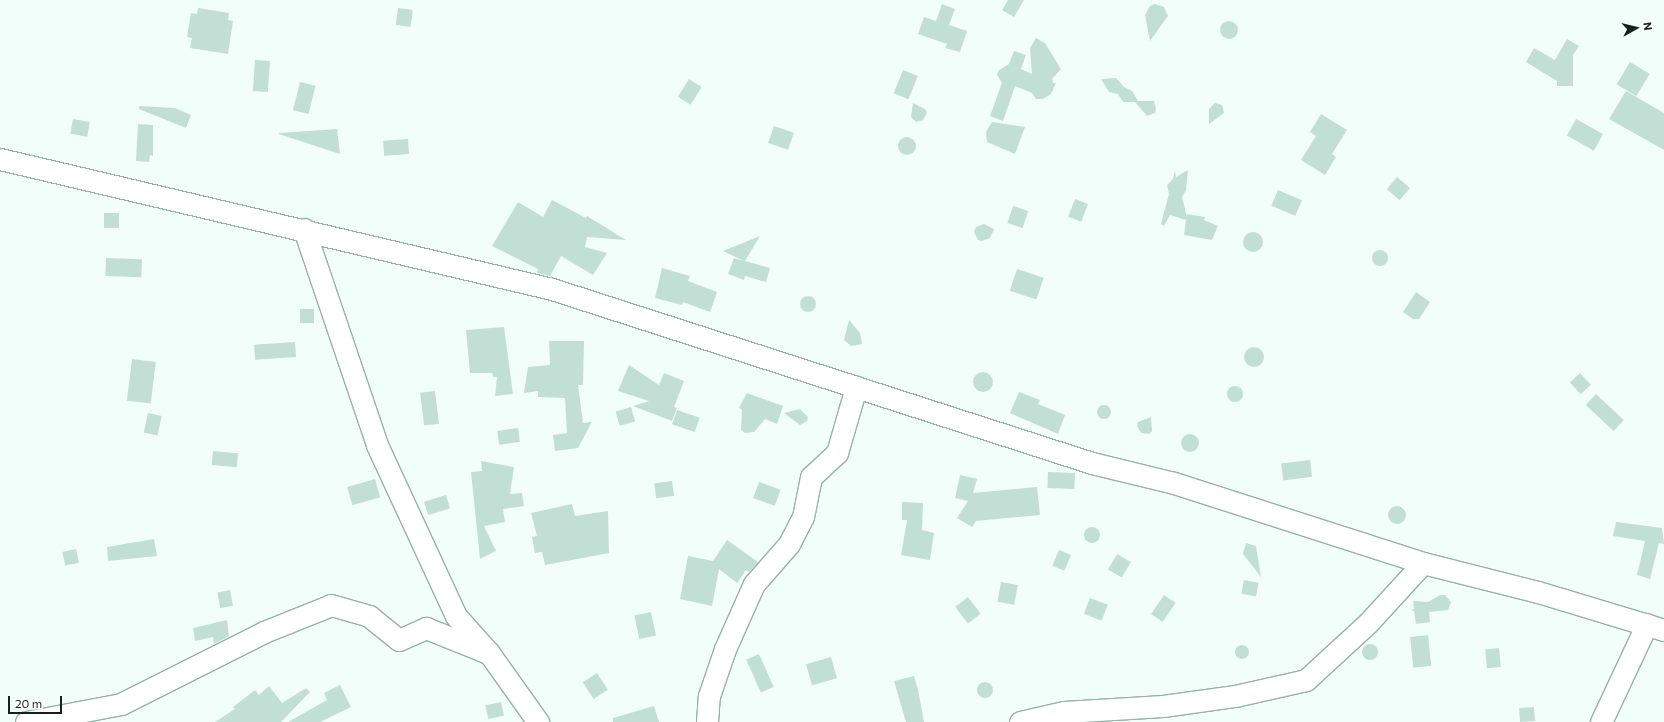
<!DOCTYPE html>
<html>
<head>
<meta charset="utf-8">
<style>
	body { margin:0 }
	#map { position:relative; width:1664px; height:722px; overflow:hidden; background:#f2fefa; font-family:Commissioner,sans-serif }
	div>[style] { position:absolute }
	.building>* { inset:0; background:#c2dfd6; transform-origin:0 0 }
	.round { border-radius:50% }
	.roads { filter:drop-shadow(1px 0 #96b2a9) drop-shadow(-1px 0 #96b2a9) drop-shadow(0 1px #96b2a9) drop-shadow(0 -1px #96b2a9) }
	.minor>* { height:21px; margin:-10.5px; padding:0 10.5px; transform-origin:10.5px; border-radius:10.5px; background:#fff }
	span { translate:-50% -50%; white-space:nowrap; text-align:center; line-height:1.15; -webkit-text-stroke:4px #fff; paint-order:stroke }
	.north { position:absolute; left:1616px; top:8px; width:40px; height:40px; -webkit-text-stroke:3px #fff; paint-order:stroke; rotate:82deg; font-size:11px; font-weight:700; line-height:16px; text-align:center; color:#16211e }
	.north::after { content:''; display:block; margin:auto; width:14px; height:18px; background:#16211e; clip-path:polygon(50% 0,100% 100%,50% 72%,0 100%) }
	.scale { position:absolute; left:8px; top:696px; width:54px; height:18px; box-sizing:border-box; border:2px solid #16211e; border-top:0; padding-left:5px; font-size:12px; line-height:14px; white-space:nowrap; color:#16211e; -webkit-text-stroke:3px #fff; paint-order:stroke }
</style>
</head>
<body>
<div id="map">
	<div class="building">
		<div style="clip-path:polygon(1008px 0,1024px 0,1014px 17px,1002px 10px)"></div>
		<div style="clip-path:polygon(942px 4px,955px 9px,949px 25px,967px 31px,960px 52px,945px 48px,947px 44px,918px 34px,924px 17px,936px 21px)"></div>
		<div style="clip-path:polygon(1155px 4px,1164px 7px,1168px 16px,1150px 41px,1145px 15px,1150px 6px)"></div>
		<div style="clip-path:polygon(198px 8px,229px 13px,228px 20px,233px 21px,228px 54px,190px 48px,192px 38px,187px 37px,191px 13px,197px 14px)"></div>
		<div style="left:398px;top:8px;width:15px;height:17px;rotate:8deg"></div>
		<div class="round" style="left:1220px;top:21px;width:18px;height:18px"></div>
		<div style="clip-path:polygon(1036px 38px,1045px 43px,1061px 69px,1052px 79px,1053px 83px,1056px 83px,1051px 94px,1043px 99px,1036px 99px,1032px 93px,1015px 86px,1003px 121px,990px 116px,1002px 83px,997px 75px,999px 70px,1009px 64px,1014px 51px,1026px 55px,1021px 69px,1032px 74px,1030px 48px)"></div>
		<div style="clip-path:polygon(1567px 39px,1579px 46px,1573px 55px,1573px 86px,1557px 86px,1557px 81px,1526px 62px,1534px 48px,1555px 60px)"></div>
		<div style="left:255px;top:60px;width:15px;height:31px;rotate:4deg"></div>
		<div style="left:1630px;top:62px;width:23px;height:26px;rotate:31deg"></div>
		<div style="left:903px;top:70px;width:16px;height:25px;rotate:22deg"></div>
		<div style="clip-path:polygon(1116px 78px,1124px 87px,1132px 91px,1138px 101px,1154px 101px,1156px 109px,1155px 113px,1147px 116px,1135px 102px,1123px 102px,1118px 94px,1109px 92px,1101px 79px)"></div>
		<div style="left:689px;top:79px;width:15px;height:21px;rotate:32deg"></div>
		<div style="left:300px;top:82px;width:16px;height:29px;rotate:14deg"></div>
		<div style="clip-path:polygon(1626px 91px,1664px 113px,1664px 150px,1609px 119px)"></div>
		<div style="clip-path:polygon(913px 103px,925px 109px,927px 113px,923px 120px,916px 122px,911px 117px)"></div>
		<div style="clip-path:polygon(1215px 103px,1222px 105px,1224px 113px,1209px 124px,1209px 109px)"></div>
		<div style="clip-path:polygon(139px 106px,175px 108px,191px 115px,186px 128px,139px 109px)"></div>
		<div style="clip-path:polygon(1321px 114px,1347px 130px,1332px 154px,1336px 157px,1325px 175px,1301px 160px,1316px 136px,1310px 132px)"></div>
		<div style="left:73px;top:119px;width:17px;height:15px;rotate:10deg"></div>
		<div style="left:1576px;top:119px;width:31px;height:19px;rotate:29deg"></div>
		<div style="clip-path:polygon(992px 122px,1025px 127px,1015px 154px,987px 142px,986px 132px)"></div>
		<div style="clip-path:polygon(138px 124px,153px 125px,153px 156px,150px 155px,149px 162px,136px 161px)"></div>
		<div style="left:774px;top:126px;width:21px;height:18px;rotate:19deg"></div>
		<div style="clip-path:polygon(337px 129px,340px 154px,279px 134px,279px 133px)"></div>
		<div class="round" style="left:898px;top:137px;width:18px;height:18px"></div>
		<div style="left:408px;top:139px;width:15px;height:25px;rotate:86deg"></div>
		<div style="clip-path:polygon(1175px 170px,1176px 177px,1188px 170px,1186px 190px,1182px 197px,1187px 217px,1187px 214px,1205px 217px,1204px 220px,1218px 226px,1212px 240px,1184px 235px,1186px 220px,1170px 215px,1164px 226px,1161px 224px,1169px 194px,1167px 185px,1173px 179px)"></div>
		<div style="left:1397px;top:177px;width:17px;height:16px;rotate:40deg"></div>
		<div style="left:1278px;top:190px;width:26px;height:17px;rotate:23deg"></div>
		<div style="left:1075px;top:199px;width:14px;height:19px;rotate:21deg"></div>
		<div style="clip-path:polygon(552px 200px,586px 218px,587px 216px,626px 240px,587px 237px,585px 247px,607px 253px,593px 275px,561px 256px,550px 276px,537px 273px,538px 269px,492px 246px,518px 202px,543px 217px)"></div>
		<div style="left:1013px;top:206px;width:16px;height:18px;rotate:18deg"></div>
		<div style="left:104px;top:213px;width:15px;height:15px"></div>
		<div style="clip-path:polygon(984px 224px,994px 229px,990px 238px,982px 241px,978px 240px,974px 232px,976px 227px)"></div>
		<div class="round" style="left:1243px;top:232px;width:20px;height:20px"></div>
		<div style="clip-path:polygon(760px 236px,745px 261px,770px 268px,766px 282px,745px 276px,744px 280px,728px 274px,734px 258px,744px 261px,723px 251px)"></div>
		<div class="round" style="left:1372px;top:250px;width:16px;height:16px"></div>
		<div style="left:106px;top:258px;width:36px;height:18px;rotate:2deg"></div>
		<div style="clip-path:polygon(662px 268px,690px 276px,688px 281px,717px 292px,710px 312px,683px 302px,682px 305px,655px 298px)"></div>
		<div style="left:1017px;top:269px;width:28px;height:23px;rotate:18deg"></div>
		<div style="clip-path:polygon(1416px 292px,1430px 302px,1419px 319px,1413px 319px,1403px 312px)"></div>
		<div class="round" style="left:800px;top:296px;width:16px;height:16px"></div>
		<div style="left:314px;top:309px;width:14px;height:14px;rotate:90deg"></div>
		<div style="clip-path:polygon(849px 320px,860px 333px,862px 344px,851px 346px,844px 340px)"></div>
		<div style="clip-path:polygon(504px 327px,513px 394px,495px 396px,497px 377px,493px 377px,492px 373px,470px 373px,466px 330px)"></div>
		<div style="clip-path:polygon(549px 341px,584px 341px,583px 385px,578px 385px,583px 423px,592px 422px,578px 448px,555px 451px,553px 435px,567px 433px,565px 398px,538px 397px,538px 391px,524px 393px,528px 367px,550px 365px)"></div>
		<div style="left:295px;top:342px;width:15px;height:41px;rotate:86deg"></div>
		<div class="round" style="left:1244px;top:347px;width:20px;height:20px"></div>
		<div style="left:132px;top:359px;width:24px;height:42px;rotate:7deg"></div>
		<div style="clip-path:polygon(629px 365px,659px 385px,664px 373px,684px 381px,674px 407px,677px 408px,672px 421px,633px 406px,649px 401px,618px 391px)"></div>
		<div class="round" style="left:973px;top:372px;width:20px;height:20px"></div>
		<div style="left:1580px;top:373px;width:16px;height:14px;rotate:47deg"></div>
		<div class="round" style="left:1227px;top:386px;width:16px;height:16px"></div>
		<div style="left:435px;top:391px;width:33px;height:15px;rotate:83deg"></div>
		<div style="clip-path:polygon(1019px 392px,1040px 400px,1038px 404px,1065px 415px,1058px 434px,1010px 413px)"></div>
		<div style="clip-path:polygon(747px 393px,783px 406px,777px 424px,765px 419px,754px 432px,745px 433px,741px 430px,742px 410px,739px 408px)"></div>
		<div style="left:1596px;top:394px;width:38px;height:15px;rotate:43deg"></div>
		<div class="round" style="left:1097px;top:405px;width:14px;height:14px"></div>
		<div style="left:631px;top:407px;width:15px;height:16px;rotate:74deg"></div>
		<div style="clip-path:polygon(800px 409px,808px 417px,807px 421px,800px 425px,784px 413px)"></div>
		<div style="left:677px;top:410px;width:24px;height:15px;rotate:19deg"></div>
		<div style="left:148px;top:413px;width:14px;height:20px;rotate:12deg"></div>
		<div style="clip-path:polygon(1151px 417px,1152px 431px,1149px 434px,1141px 433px,1137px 426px,1138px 422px)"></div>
		<div style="left:518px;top:428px;width:14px;height:21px;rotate:82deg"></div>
		<div class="round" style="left:1181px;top:434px;width:18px;height:18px"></div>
		<div style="left:213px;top:451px;width:25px;height:14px;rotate:5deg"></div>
		<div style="left:1310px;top:460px;width:17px;height:29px;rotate:83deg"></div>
		<div style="clip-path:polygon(481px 461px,514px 467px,510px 494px,522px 493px,524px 506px,503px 509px,505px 522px,484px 526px,496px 551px,480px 559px,471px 472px,482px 471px)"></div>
		<div style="left:1048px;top:472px;width:27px;height:16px;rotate:2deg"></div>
		<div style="clip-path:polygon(960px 475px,977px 479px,973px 493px,1037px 487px,1040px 515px,976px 521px,972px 527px,957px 518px,968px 501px,955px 498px)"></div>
		<div style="left:375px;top:479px;width:19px;height:29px;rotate:74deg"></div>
		<div style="left:672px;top:481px;width:15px;height:18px;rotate:82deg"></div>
		<div style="left:759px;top:482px;width:23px;height:17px;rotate:20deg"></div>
		<div style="left:446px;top:495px;width:14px;height:23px;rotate:73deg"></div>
		<div style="clip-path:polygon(902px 502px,923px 503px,922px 530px,934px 533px,930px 560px,901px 555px,907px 520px,902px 520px)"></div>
		<div style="clip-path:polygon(572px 504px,575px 516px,608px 511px,609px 553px,545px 565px,542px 552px,535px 553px,532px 537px,537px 536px,531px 513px)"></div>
		<div class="round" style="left:1388px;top:506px;width:18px;height:18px"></div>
		<div style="clip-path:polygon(1616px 522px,1662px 528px,1664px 544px,1659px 543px,1650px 579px,1637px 575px,1645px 541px,1613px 536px)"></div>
		<div class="round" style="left:1084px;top:527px;width:16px;height:16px"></div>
		<div style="clip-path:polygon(154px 539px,157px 556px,108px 561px,107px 547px)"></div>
		<div style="clip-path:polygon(727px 540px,758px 562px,749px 572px,746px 570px,737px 583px,719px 569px,712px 606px,680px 599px,688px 556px,713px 561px)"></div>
		<div style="clip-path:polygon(1246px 543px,1256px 546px,1261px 577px,1243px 554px)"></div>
		<div style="left:76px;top:549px;width:14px;height:14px;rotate:78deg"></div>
		<div style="left:1059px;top:550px;width:13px;height:17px;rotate:23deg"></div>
		<div style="left:1117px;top:554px;width:16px;height:18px;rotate:30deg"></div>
		<div style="left:1244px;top:580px;width:15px;height:14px;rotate:11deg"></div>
		<div style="left:1001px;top:582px;width:17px;height:20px;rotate:10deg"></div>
		<div style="left:230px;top:590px;width:16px;height:13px;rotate:79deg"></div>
		<div style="left:1164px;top:595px;width:14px;height:23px;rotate:34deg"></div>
		<div style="clip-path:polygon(1440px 595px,1445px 595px,1451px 602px,1448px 610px,1429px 612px,1430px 622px,1416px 624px,1414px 611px,1411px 610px,1414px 609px,1413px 601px,1428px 602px)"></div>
		<div style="left:968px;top:597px;width:21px;height:16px;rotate:53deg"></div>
		<div style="left:1090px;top:598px;width:19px;height:17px;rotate:21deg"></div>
		<div style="left:651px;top:612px;width:24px;height:17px;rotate:78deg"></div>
		<div style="clip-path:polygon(227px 620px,229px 636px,214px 644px,213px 637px,195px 641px,193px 628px)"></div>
		<div style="left:1428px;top:635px;width:31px;height:18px;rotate:84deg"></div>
		<div class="round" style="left:1362px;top:644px;width:16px;height:16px"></div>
		<div class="round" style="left:1235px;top:645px;width:14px;height:14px"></div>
		<div style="left:1499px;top:648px;width:19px;height:14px;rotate:84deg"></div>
		<div style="left:759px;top:654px;width:36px;height:14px;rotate:66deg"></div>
		<div style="left:831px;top:657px;width:22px;height:26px;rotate:74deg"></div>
		<div style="left:597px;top:673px;width:20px;height:17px;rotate:57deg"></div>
		<div style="clip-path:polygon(914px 676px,918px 690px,924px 722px,906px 722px,894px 681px)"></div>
		<div class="round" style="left:977px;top:682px;width:16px;height:16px"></div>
		<div style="clip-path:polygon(340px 685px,351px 707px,320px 722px,288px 722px,327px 700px,324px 693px)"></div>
		<div style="clip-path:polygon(269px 686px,282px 703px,306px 688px,310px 692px,281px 722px,215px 722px,235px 709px,233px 707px,255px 690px,259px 695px)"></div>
		<div style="left:501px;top:702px;width:14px;height:16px;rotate:78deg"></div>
		<div style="clip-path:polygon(654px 706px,659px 722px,613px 722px,613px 718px)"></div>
		<div style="left:1534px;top:707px;width:14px;height:15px;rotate:86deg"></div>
	</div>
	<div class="roads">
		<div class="minor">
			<div style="left:0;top:159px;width:567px;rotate:13.25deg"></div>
			<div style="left:552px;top:289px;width:567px;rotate:17.86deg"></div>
			<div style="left:1092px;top:463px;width:84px;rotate:13.7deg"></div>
			<div style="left:1174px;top:483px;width:262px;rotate:17.8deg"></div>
			<div style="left:1423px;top:563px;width:119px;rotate:14.2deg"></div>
			<div style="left:1538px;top:592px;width:132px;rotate:16.8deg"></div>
			<div style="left:304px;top:229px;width:228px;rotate:71.3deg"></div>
			<div style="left:377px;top:445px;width:188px;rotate:65.2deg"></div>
			<div style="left:456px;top:616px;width:50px;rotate:48.3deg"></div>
			<div style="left:489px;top:653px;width:85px;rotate:54.6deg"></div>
			<div style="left:26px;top:722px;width:97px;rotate:-10.7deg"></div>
			<div style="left:121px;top:704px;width:160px;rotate:-26.7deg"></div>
			<div style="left:264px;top:632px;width:72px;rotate:-21.9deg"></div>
			<div style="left:331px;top:605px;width:40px;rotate:16deg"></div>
			<div style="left:369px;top:616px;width:38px;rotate:39deg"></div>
			<div style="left:399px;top:640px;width:30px;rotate:-24deg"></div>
			<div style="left:426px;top:628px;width:65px;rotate:21.8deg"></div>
			<div style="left:707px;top:722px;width:26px;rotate:-86deg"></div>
			<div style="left:709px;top:696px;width:50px;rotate:-71.2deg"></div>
			<div style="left:725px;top:649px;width:71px;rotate:-66deg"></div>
			<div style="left:754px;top:584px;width:53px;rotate:-48.8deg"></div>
			<div style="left:789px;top:544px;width:30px;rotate:-63deg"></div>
			<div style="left:803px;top:517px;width:41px;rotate:-78.7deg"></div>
			<div style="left:811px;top:477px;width:35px;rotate:-43deg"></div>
			<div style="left:837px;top:453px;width:69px;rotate:-73.9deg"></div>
			<div style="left:1020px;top:722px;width:45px;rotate:-12.8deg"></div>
			<div style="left:1064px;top:712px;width:99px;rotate:-3.5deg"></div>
			<div style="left:1163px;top:706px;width:73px;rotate:-7.9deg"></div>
			<div style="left:1235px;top:696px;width:73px;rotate:-12.7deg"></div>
			<div style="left:1306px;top:680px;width:84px;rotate:-42.6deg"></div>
			<div style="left:1368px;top:623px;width:81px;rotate:-47.5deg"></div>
			<div style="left:1601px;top:722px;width:108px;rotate:-64.9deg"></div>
		</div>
	</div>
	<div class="north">N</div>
	<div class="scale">20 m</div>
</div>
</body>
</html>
